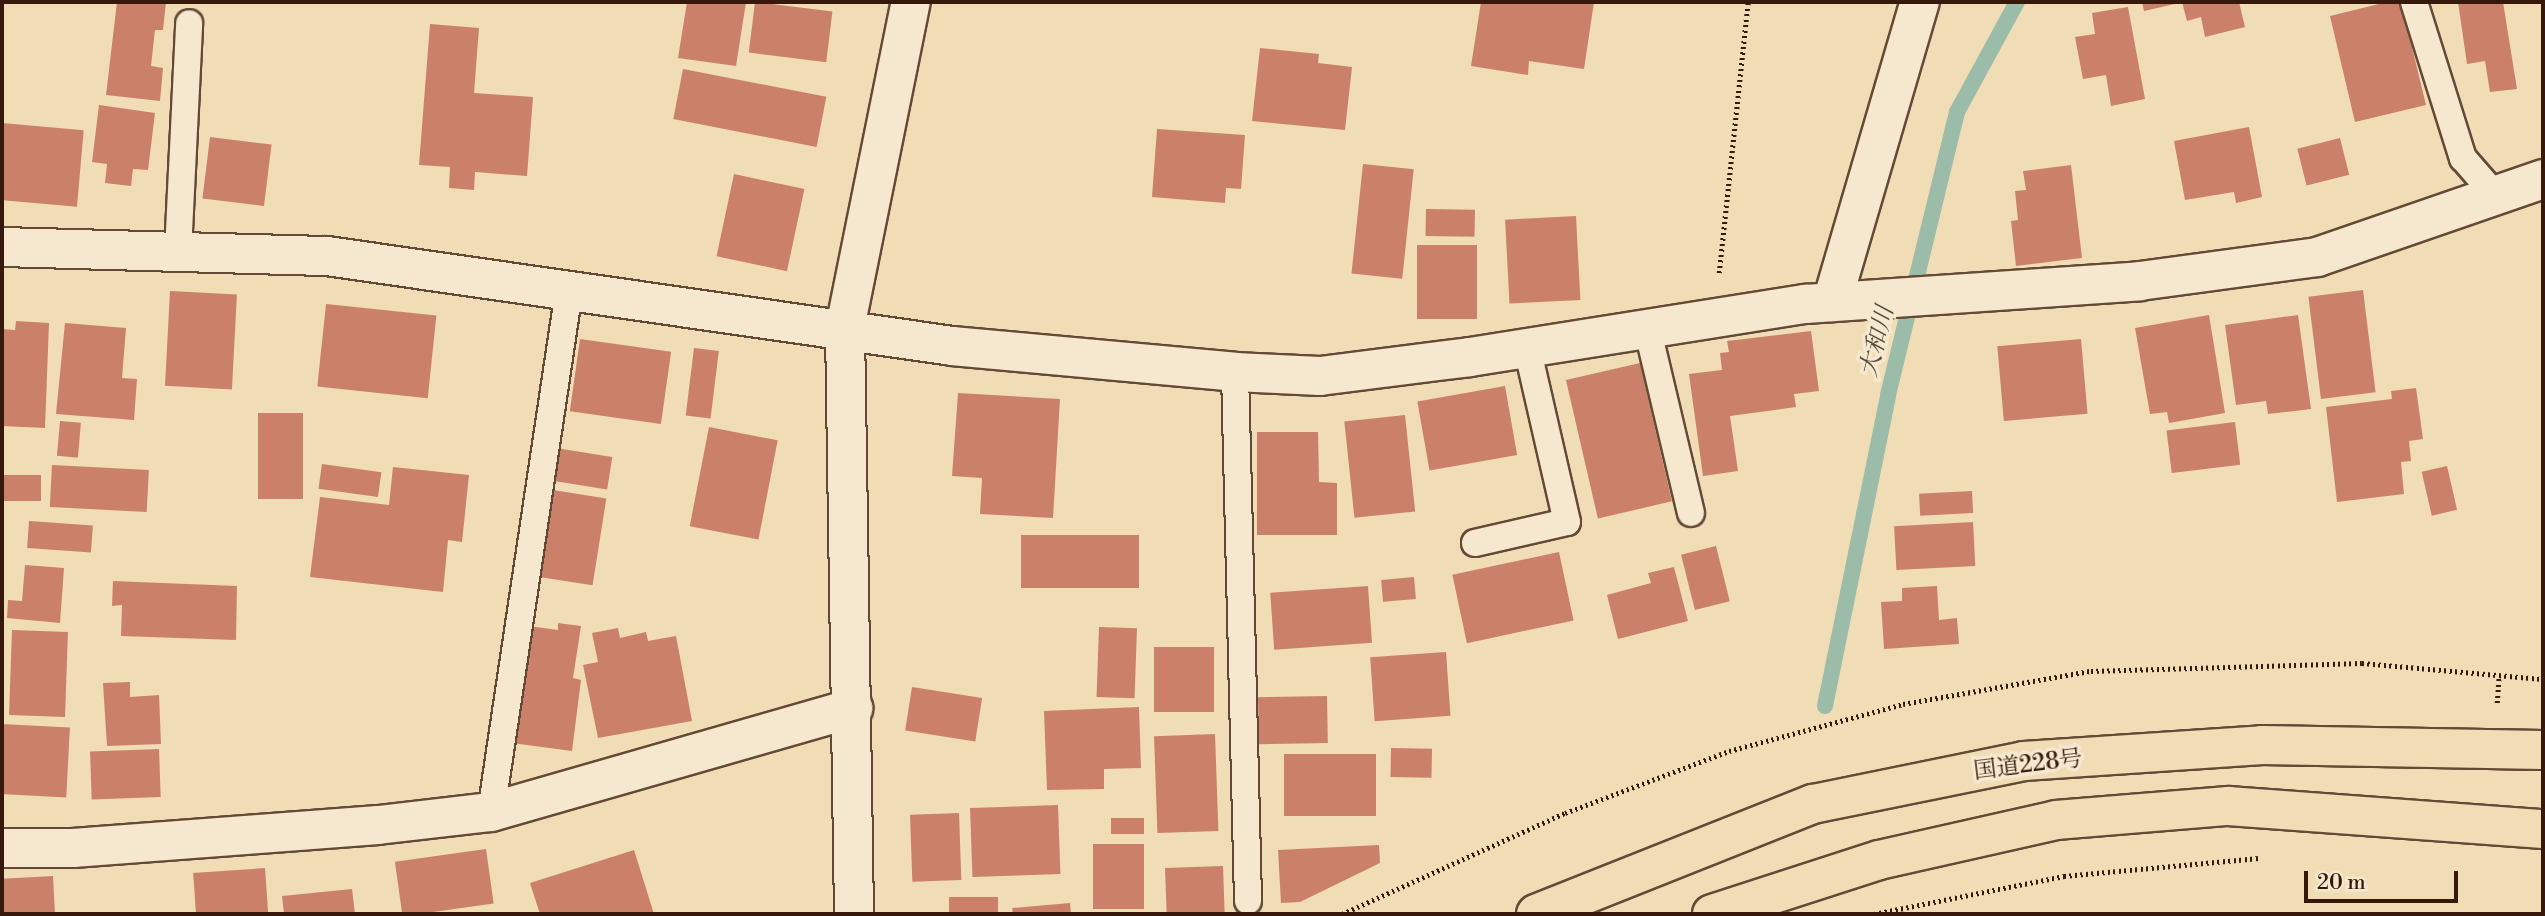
<!DOCTYPE html>
<html>
<head>
<meta charset="utf-8">
<style>
	body { margin:0 }
	#map { position:relative; width:2545px; height:916px; overflow:hidden; background:#f0dcb5; font-family:"Libre Bodoni","Noto Serif JP",serif }
	div>[style] { position:absolute }
	.stream>* { height:16px; margin:-8px; padding:0 8px; transform-origin:8px; border-radius:8px; background:#9bbca9 }
	.building>* { inset:0; background:#cb806a; transform-origin:0 0 }
	.path>* { height:4.5px; margin-top:-2.25px; transform-origin:0; background:repeating-linear-gradient(90deg,#36190b 0 2px,transparent 0 5.5px) }
	.roads { filter:drop-shadow(2px 0 #644a36) drop-shadow(-2px 0 #644a36) drop-shadow(0 2px #644a36) drop-shadow(0 -2px #644a36) }
	.service>* { height:26px; margin:-13px; padding:0 13px; transform-origin:13px; border-radius:13px; background:#f5e8cf }
	.minor>* { height:38px; margin:-19px; padding:0 19px; transform-origin:19px; border-radius:19px; background:#f5e8cf }
	.tertiary>* { height:38px; margin:-19px; padding:0 19px; transform-origin:19px; border-radius:19px; background:#f5e8cf }
	.trunk>* { height:38px; margin:-19px; padding:0 19px; transform-origin:19px; border-radius:19px; background:#f0dcb5 }
	span { translate:-50% -50%; white-space:nowrap; text-align:center; line-height:1.15; -webkit-text-stroke:7px #f5e8cf; paint-order:stroke }
	.street-label { font-size:23px; color:#36190b }
	.water-label { font-size:24px; color:#544a3a; font-style:italic }
	.frame { position:absolute; inset:0; border:4px solid #36190b; pointer-events:none }
	.scale { position:absolute; left:2304px; top:871px; width:154px; height:32px; box-sizing:border-box; border:4px solid #36190b; border-top:0; padding-left:9px; font-size:21px; line-height:24px; white-space:nowrap; color:#36190b; -webkit-text-stroke:5px #f5e8cf; paint-order:stroke }
</style>
</head>
<body>
<div id="map">
	<div class="stream">
		<div style="left:1825px;top:706px;width:317px;rotate:-78.5deg"></div>
		<div style="left:1888px;top:395px;width:291px;rotate:-76.3deg"></div>
		<div style="left:1957px;top:112px;width:125px;rotate:-61.4deg"></div>
	</div>
	<div class="building">
		<div style="clip-path:polygon(117px 2px,166px 2px,163px 30px,155px 30px,151px 66px,163px 68px,160px 101px,106px 95px)"></div>
		<div style="clip-path:polygon(687px 2px,746px 2px,736px 66px,678px 58px)"></div>
		<div style="left:755px;top:2px;width:78px;height:51px;rotate:7deg"></div>
		<div style="clip-path:polygon(1481px 2px,1594px 2px,1584px 69px,1529px 61px,1528px 75px,1471px 66px)"></div>
		<div style="clip-path:polygon(2142px 2px,2179px 2px,2179px 3px,2144px 11px)"></div>
		<div style="clip-path:polygon(2182px 2px,2239px 2px,2245px 27px,2205px 37px,2201px 17px,2187px 21px)"></div>
		<div style="clip-path:polygon(2387px 2px,2401px 2px,2426px 105px,2355px 122px,2330px 16px)"></div>
		<div style="clip-path:polygon(2458px 2px,2503px 2px,2517px 89px,2490px 92px,2485px 61px,2467px 64px)"></div>
		<div style="clip-path:polygon(2128px 7px,2145px 99px,2111px 106px,2106px 75px,2083px 79px,2075px 37px,2095px 34px,2092px 13px)"></div>
		<div style="clip-path:polygon(430px 24px,479px 28px,474px 93px,533px 97px,527px 176px,475px 172px,474px 190px,449px 188px,450px 167px,419px 165px)"></div>
		<div style="clip-path:polygon(1260px 48px,1319px 54px,1318px 63px,1352px 67px,1345px 130px,1252px 121px)"></div>
		<div style="left:683px;top:69px;width:146px;height:51px;rotate:11deg"></div>
		<div style="clip-path:polygon(99px 105px,155px 113px,148px 170px,133px 169px,131px 186px,105px 183px,107px 164px,92px 162px)"></div>
		<div style="left:2px;top:123px;width:82px;height:77px;rotate:5deg"></div>
		<div style="clip-path:polygon(2249px 127px,2262px 197px,2236px 203px,2234px 192px,2185px 200px,2174px 141px)"></div>
		<div style="clip-path:polygon(1157px 129px,1245px 135px,1241px 189px,1226px 188px,1225px 203px,1152px 197px)"></div>
		<div style="left:210px;top:137px;width:62px;height:62px;rotate:7deg"></div>
		<div style="left:2340px;top:138px;width:38px;height:44px;rotate:76deg"></div>
		<div style="left:1363px;top:164px;width:51px;height:110px;rotate:6deg"></div>
		<div style="clip-path:polygon(2071px 165px,2082px 258px,2016px 266px,2011px 221px,2018px 220px,2015px 191px,2026px 190px,2023px 171px)"></div>
		<div style="left:734px;top:174px;width:72px;height:84px;rotate:12deg"></div>
		<div style="left:1426px;top:209px;width:49px;height:27px;rotate:1deg"></div>
		<div style="left:1576px;top:216px;width:84px;height:71px;rotate:87deg"></div>
		<div style="left:1417px;top:245px;width:60px;height:74px"></div>
		<div style="left:2363px;top:290px;width:103px;height:55px;rotate:83deg"></div>
		<div style="left:170px;top:291px;width:67px;height:95px;rotate:3deg"></div>
		<div style="left:326px;top:304px;width:111px;height:83px;rotate:6deg"></div>
		<div style="clip-path:polygon(2209px 315px,2225px 413px,2169px 423px,2167px 412px,2150px 414px,2135px 328px)"></div>
		<div style="clip-path:polygon(2298px 315px,2311px 409px,2268px 414px,2266px 401px,2236px 405px,2225px 325px)"></div>
		<div style="clip-path:polygon(16px 321px,49px 323px,45px 428px,2px 426px,2px 329px,15px 330px)"></div>
		<div style="clip-path:polygon(65px 323px,126px 328px,122px 378px,137px 379px,134px 420px,56px 414px)"></div>
		<div style="clip-path:polygon(1811px 331px,1819px 391px,1794px 394px,1796px 407px,1730px 416px,1738px 471px,1703px 476px,1689px 374px,1722px 370px,1720px 353px,1729px 352px,1727px 341px)"></div>
		<div style="left:580px;top:339px;width:92px;height:73px;rotate:8deg"></div>
		<div style="left:2081px;top:339px;width:75px;height:84px;rotate:85deg"></div>
		<div style="left:694px;top:348px;width:25px;height:68px;rotate:7deg"></div>
		<div style="left:1640px;top:363px;width:142px;height:76px;rotate:77deg"></div>
		<div style="left:1505px;top:386px;width:70px;height:89px;rotate:80deg"></div>
		<div style="clip-path:polygon(2416px 388px,2423px 439px,2409px 441px,2411px 461px,2401px 462px,2404px 494px,2337px 502px,2326px 407px,2392px 399px,2391px 391px)"></div>
		<div style="clip-path:polygon(958px 393px,1060px 399px,1053px 518px,980px 514px,982px 478px,952px 476px)"></div>
		<div style="left:258px;top:413px;width:45px;height:86px"></div>
		<div style="left:1405px;top:415px;width:97px;height:61px;rotate:84deg"></div>
		<div style="left:60px;top:421px;width:21px;height:35px;rotate:5deg"></div>
		<div style="left:2235px;top:422px;width:43px;height:69px;rotate:83deg"></div>
		<div style="left:709px;top:427px;width:70px;height:101px;rotate:11deg"></div>
		<div style="clip-path:polygon(1257px 432px,1318px 432px,1319px 482px,1337px 483px,1337px 535px,1257px 535px)"></div>
		<div style="left:556px;top:448px;width:57px;height:33px;rotate:9deg"></div>
		<div style="left:322px;top:464px;width:60px;height:25px;rotate:8deg"></div>
		<div style="left:52px;top:465px;width:97px;height:42px;rotate:3deg"></div>
		<div style="left:2447px;top:466px;width:45px;height:26px;rotate:77deg"></div>
		<div style="clip-path:polygon(393px 467px,469px 475px,462px 542px,448px 540px,443px 592px,310px 577px,320px 497px,389px 505px)"></div>
		<div style="left:2px;top:475px;width:39px;height:26px"></div>
		<div style="left:553px;top:490px;width:54px;height:88px;rotate:9deg"></div>
		<div style="left:1972px;top:491px;width:22px;height:53px;rotate:87deg"></div>
		<div style="left:29px;top:521px;width:64px;height:27px;rotate:4deg"></div>
		<div style="left:1973px;top:522px;width:44px;height:79px;rotate:87deg"></div>
		<div style="left:1021px;top:535px;width:118px;height:53px"></div>
		<div style="left:1716px;top:546px;width:57px;height:36px;rotate:76deg"></div>
		<div style="left:1559px;top:552px;width:70px;height:109px;rotate:78deg"></div>
		<div style="clip-path:polygon(25px 565px,64px 568px,60px 623px,7px 618px,8px 600px,22px 601px)"></div>
		<div style="clip-path:polygon(1674px 567px,1688px 621px,1618px 639px,1607px 595px,1651px 583px,1648px 573px)"></div>
		<div style="left:1414px;top:577px;width:22px;height:33px;rotate:85deg"></div>
		<div style="clip-path:polygon(113px 581px,237px 586px,236px 640px,121px 636px,122px 605px,112px 606px)"></div>
		<div style="left:1368px;top:586px;width:57px;height:98px;rotate:86deg"></div>
		<div style="clip-path:polygon(1937px 586px,1939px 620px,1957px 618px,1959px 644px,1884px 649px,1881px 602px,1902px 601px,1902px 588px)"></div>
		<div style="clip-path:polygon(558px 623px,581px 626px,573px 678px,581px 680px,572px 751px,512px 743px,528px 626px,558px 630px)"></div>
		<div style="left:1099px;top:627px;width:38px;height:70px;rotate:2deg"></div>
		<div style="clip-path:polygon(618px 628px,620px 638px,646px 632px,648px 641px,676px 636px,692px 721px,598px 738px,583px 665px,598px 662px,592px 633px)"></div>
		<div style="left:12px;top:630px;width:56px;height:85px;rotate:2deg"></div>
		<div style="left:1154px;top:647px;width:60px;height:65px"></div>
		<div style="left:1446px;top:652px;width:64px;height:76px;rotate:86deg"></div>
		<div style="clip-path:polygon(130px 682px,130px 697px,159px 695px,161px 744px,107px 746px,103px 683px)"></div>
		<div style="left:912px;top:687px;width:71px;height:44px;rotate:9deg"></div>
		<div style="left:1327px;top:696px;width:47px;height:69px;rotate:89deg"></div>
		<div style="clip-path:polygon(1139px 707px,1141px 768px,1104px 769px,1104px 789px,1047px 790px,1044px 711px)"></div>
		<div style="left:2px;top:724px;width:68px;height:70px;rotate:3deg"></div>
		<div style="left:1215px;top:734px;width:97px;height:61px;rotate:88deg"></div>
		<div style="left:1391px;top:748px;width:41px;height:29px;rotate:1deg"></div>
		<div style="left:159px;top:749px;width:48px;height:69px;rotate:88deg"></div>
		<div style="left:1376px;top:754px;width:62px;height:92px;rotate:90deg"></div>
		<div style="left:1058px;top:805px;width:69px;height:88px;rotate:88deg"></div>
		<div style="left:959px;top:813px;width:67px;height:49px;rotate:88deg"></div>
		<div style="left:1111px;top:818px;width:33px;height:16px"></div>
		<div style="left:1093px;top:844px;width:51px;height:65px"></div>
		<div style="clip-path:polygon(1379px 845px,1380px 863px,1300px 902px,1281px 903px,1278px 850px)"></div>
		<div style="left:486px;top:849px;width:55px;height:92px;rotate:82deg"></div>
		<div style="clip-path:polygon(634px 850px,654px 914px,540px 914px,530px 883px)"></div>
		<div style="left:1223px;top:866px;width:48px;height:58px;rotate:88deg"></div>
		<div style="left:265px;top:868px;width:46px;height:72px;rotate:86deg"></div>
		<div style="left:53px;top:876px;width:38px;height:51px;rotate:87deg"></div>
		<div style="clip-path:polygon(352px 889px,355px 914px,284px 914px,282px 896px)"></div>
		<div style="left:998px;top:897px;width:17px;height:49px;rotate:90deg"></div>
		<div style="left:1070px;top:903px;width:11px;height:58px;rotate:85deg"></div>
	</div>
	<div class="path">
		<div style="left:1719px;top:273px;width:273px;rotate:-83.9deg"></div>
		<div style="left:2497px;top:703px;width:27px;rotate:-86deg"></div>
		<div style="left:1342px;top:914px;width:245px;rotate:-24.4deg"></div>
		<div style="left:1565px;top:813px;width:175px;rotate:-20.7deg"></div>
		<div style="left:1729px;top:751px;width:180px;rotate:-15.1deg"></div>
		<div style="left:1903px;top:704px;width:191px;rotate:-10deg"></div>
		<div style="left:2091px;top:671px;width:271px;rotate:-1.7deg"></div>
		<div style="left:2362px;top:663px;width:182px;rotate:5.1deg"></div>
		<div style="left:1874px;top:914px;width:194px;rotate:-11.3deg"></div>
		<div style="left:2064px;top:876px;width:196px;rotate:-5.3deg"></div>
	</div>
	<div class="roads">
		<div class="service">
			<div style="left:2414px;top:2px;width:164px;rotate:72.6deg"></div>
			<div style="left:2463px;top:158px;width:49px;rotate:49.1deg"></div>
			<div style="left:178px;top:252px;width:229px;rotate:-87.2deg"></div>
			<div style="left:1647px;top:327px;width:191px;rotate:76.7deg"></div>
			<div style="left:1235px;top:372px;width:529px;rotate:88.59deg"></div>
			<div style="left:1475px;top:543px;width:94px;rotate:-12.9deg"></div>
			<div style="left:1567px;top:522px;width:179px;rotate:-102.9deg"></div>
			<div style="left:491px;top:812px;width:527px;rotate:-81.49deg"></div>
		</div>
		<div class="minor">
			<div style="left:2px;top:247px;width:325px;rotate:1.6deg"></div>
			<div style="left:327px;top:256px;width:631px;rotate:8.19deg"></div>
			<div style="left:952px;top:346px;width:284px;rotate:5.2deg"></div>
			<div style="left:1235px;top:372px;width:85px;rotate:2.7deg"></div>
			<div style="left:1320px;top:376px;width:151px;rotate:-7.2deg"></div>
			<div style="left:1470px;top:357px;width:340px;rotate:-9deg"></div>
			<div style="left:1806px;top:304px;width:335px;rotate:-3.9deg"></div>
			<div style="left:2140px;top:281px;width:179px;rotate:-7.7deg"></div>
			<div style="left:2317px;top:257px;width:239px;rotate:-19deg"></div>
			<div style="left:1832px;top:302px;width:313px;rotate:-73.7deg"></div>
		</div>
		<div class="tertiary">
			<div style="left:2px;top:848px;width:71px"></div>
			<div style="left:73px;top:848px;width:306px;rotate:-4.3deg"></div>
			<div style="left:378px;top:825px;width:114px;rotate:-6.6deg"></div>
			<div style="left:491px;top:812px;width:377px;rotate:-16deg"></div>
			<div style="left:854px;top:914px;width:586px;rotate:-90.88deg"></div>
			<div style="left:845px;top:328px;width:333px;rotate:-78.6deg"></div>
		</div>
		<div class="trunk">
			<div style="left:1536px;top:914px;width:298px;rotate:-21.7deg"></div>
			<div style="left:1813px;top:804px;width:215px;rotate:-11.5deg"></div>
			<div style="left:2024px;top:761px;width:239px;rotate:-3.8deg"></div>
			<div style="left:2262px;top:745px;width:281px;rotate:1deg"></div>
			<div style="left:1712px;top:914px;width:176px;rotate:-17.9deg"></div>
			<div style="left:1879px;top:860px;width:181px;rotate:-12.7deg"></div>
			<div style="left:2056px;top:820px;width:173px;rotate:-4.7deg"></div>
			<div style="left:2228px;top:806px;width:316px;rotate:4.2deg"></div>
		</div>
	</div>
	<div class="street-label">
		<span style="left:2028px;top:765px;rotate:-7deg">国道228号</span>
	</div>
	<div class="water-label">
		<span style="left:1878px;top:342px;rotate:-76deg">大和川</span>
	</div>
	<div class="frame"></div>
	<div class="scale">20 m</div>
</div>
</body>
</html>
